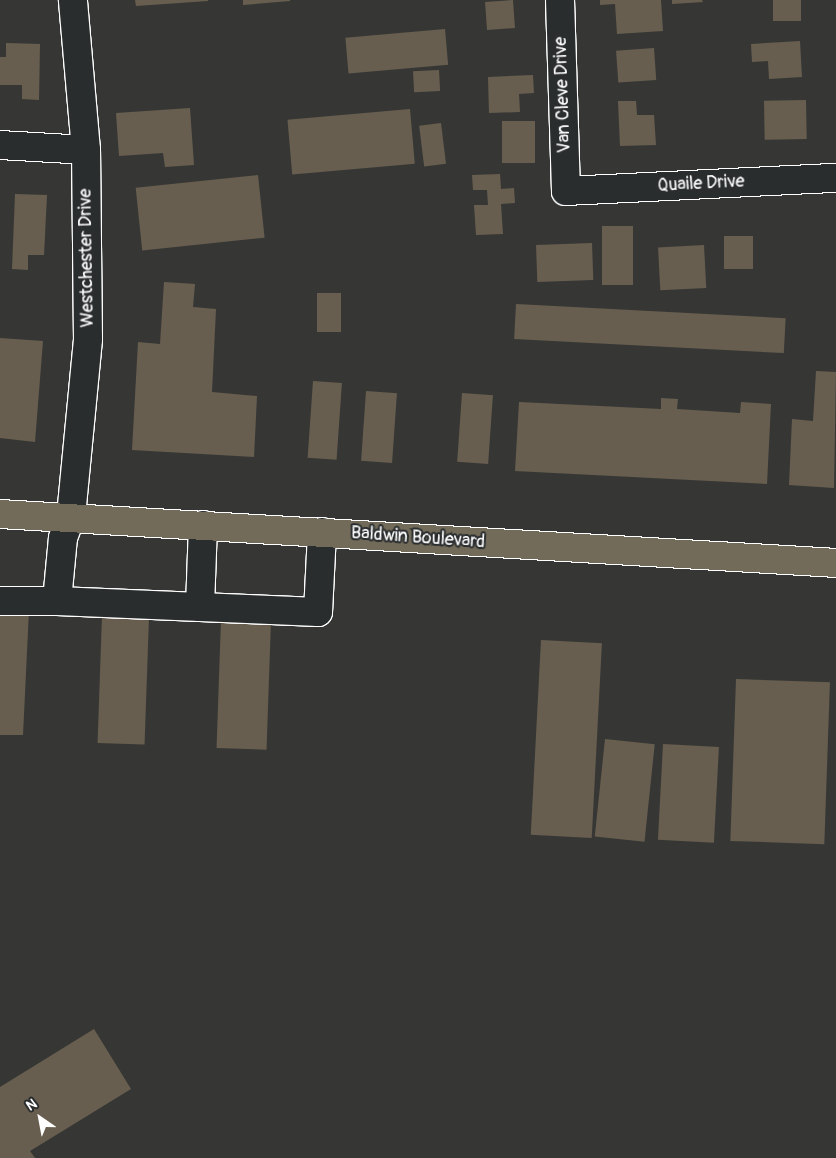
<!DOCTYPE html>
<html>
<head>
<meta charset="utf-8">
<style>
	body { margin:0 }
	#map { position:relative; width:836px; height:1158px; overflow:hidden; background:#363735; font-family:Pangolin,sans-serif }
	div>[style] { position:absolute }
	.building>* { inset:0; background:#685e4f; transform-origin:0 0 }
	.roads { filter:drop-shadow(1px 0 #fff) drop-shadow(-1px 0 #fff) drop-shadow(0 1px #fff) drop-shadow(0 -1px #fff) }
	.minor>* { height:28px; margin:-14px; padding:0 14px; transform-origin:14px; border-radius:14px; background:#2a2d2e }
	.major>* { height:28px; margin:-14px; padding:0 14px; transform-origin:14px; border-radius:14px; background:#736b5a }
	span { translate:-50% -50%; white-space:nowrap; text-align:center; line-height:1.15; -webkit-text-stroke:4px #2a2d2e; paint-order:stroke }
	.street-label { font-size:18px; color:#fff }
	.north { position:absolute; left:15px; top:1093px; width:50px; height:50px; -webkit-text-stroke:4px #2a2d2e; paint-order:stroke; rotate:327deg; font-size:14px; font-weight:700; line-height:20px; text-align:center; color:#fff }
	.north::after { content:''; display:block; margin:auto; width:18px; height:22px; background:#fff; clip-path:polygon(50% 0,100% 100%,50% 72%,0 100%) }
</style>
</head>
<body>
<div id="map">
	<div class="building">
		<div style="clip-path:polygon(135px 0,208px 0,208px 1px,136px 6px)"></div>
		<div style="clip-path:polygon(243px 0,290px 0,290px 1px,243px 5px)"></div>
		<div style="left:513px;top:0;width:28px;height:28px;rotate:86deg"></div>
		<div style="clip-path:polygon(600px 0,661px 0,663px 31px,617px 34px,615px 4px,600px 5px)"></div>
		<div style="clip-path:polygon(672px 0,702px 0,703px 2px,672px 4px)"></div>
		<div style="left:773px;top:0;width:28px;height:21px"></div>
		<div style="left:445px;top:29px;width:36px;height:100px;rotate:85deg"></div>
		<div style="clip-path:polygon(800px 41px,802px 77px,769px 79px,768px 61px,752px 62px,751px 44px)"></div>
		<div style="clip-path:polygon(6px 43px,40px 44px,39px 100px,22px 99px,22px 85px,0 85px,0 57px,6px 57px)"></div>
		<div style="left:654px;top:48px;width:32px;height:38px;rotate:86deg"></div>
		<div style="left:439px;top:70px;width:21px;height:26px;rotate:87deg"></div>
		<div style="clip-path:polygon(533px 75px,534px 93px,519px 94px,520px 112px,489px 113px,488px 77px)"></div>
		<div style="left:806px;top:100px;width:39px;height:42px;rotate:89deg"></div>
		<div style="clip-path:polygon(618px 101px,636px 101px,637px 115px,654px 115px,656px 145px,620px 146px)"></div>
		<div style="clip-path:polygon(190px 108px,194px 165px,165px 167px,163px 153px,119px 156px,116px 113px)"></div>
		<div style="left:410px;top:109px;width:55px;height:123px;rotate:85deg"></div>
		<div style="left:502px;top:121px;width:33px;height:42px"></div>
		<div style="left:441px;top:123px;width:41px;height:22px;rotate:83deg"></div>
		<div style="clip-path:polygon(500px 174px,501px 189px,514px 188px,515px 203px,501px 204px,503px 234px,476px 235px,474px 205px,488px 205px,487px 190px,473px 190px,472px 175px)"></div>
		<div style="left:258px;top:175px;width:63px;height:123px;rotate:84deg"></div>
		<div style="clip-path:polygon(15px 194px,47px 195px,44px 255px,28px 255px,28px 270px,12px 269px)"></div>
		<div style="left:602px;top:226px;width:31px;height:59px"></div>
		<div style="left:724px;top:236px;width:29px;height:33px"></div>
		<div style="left:592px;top:243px;width:37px;height:56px;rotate:88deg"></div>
		<div style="left:704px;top:245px;width:43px;height:46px;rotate:87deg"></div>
		<div style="clip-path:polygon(164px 282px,195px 284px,193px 307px,216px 309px,212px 392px,257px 396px,254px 457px,132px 450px,138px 342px,160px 344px)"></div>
		<div style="left:317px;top:293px;width:24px;height:39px"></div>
		<div style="left:516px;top:304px;width:270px;height:35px;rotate:3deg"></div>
		<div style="clip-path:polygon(0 338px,43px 341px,35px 442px,0 438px)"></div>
		<div style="clip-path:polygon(816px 371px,836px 372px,834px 488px,789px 485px,792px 419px,813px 421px)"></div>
		<div style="left:313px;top:381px;width:29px;height:77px;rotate:4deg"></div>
		<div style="left:366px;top:391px;width:31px;height:70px;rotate:4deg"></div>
		<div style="left:462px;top:393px;width:31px;height:69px;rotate:4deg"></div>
		<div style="clip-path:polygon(661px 398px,678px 399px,677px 409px,740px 413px,741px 402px,771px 404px,767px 484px,515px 471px,519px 402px,661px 409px)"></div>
		<div style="clip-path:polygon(0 608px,29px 610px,23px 735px,0 735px)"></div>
		<div style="left:102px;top:616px;width:47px;height:127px;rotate:2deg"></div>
		<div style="left:221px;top:620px;width:50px;height:128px;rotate:2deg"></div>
		<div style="left:541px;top:640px;width:61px;height:195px;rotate:3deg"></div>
		<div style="left:736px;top:679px;width:94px;height:162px;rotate:2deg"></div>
		<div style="left:605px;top:739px;width:50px;height:98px;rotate:6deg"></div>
		<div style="left:663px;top:744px;width:56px;height:96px;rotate:3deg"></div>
		<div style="clip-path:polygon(94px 1029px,131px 1089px,30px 1151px,35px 1158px,0 1158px,0 1087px)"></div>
	</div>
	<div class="roads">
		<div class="minor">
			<div style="left:560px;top:0;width:191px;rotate:88.2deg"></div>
			<div style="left:566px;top:191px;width:270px;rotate:-2.8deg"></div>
			<div style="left:0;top:145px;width:86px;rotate:3.3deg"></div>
			<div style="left:0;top:601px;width:57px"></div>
			<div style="left:57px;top:601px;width:63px;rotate:-84.6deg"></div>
			<div style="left:63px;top:538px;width:23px;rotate:-70deg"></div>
			<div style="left:71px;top:516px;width:178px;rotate:-84.5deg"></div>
			<div style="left:88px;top:339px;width:189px;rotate:-90.6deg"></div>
			<div style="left:86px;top:150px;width:151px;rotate:-95deg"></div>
			<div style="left:57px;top:601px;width:143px;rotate:2.4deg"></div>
			<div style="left:200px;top:607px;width:82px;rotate:-87.9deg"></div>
			<div style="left:200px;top:607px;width:118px;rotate:2.4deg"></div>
			<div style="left:318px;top:612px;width:80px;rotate:-87.1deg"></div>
		</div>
		<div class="major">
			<div style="left:0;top:514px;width:837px;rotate:3.35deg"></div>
		</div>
	</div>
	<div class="street-label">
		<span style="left:563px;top:95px;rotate:-92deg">Van Cleve Drive</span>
		<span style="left:701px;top:184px;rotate:-3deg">Quaile Drive</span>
		<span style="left:87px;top:258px;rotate:-91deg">Westchester Drive</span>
		<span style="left:418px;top:538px;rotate:4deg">Baldwin Boulevard</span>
	</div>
	<div class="north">N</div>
</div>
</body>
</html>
